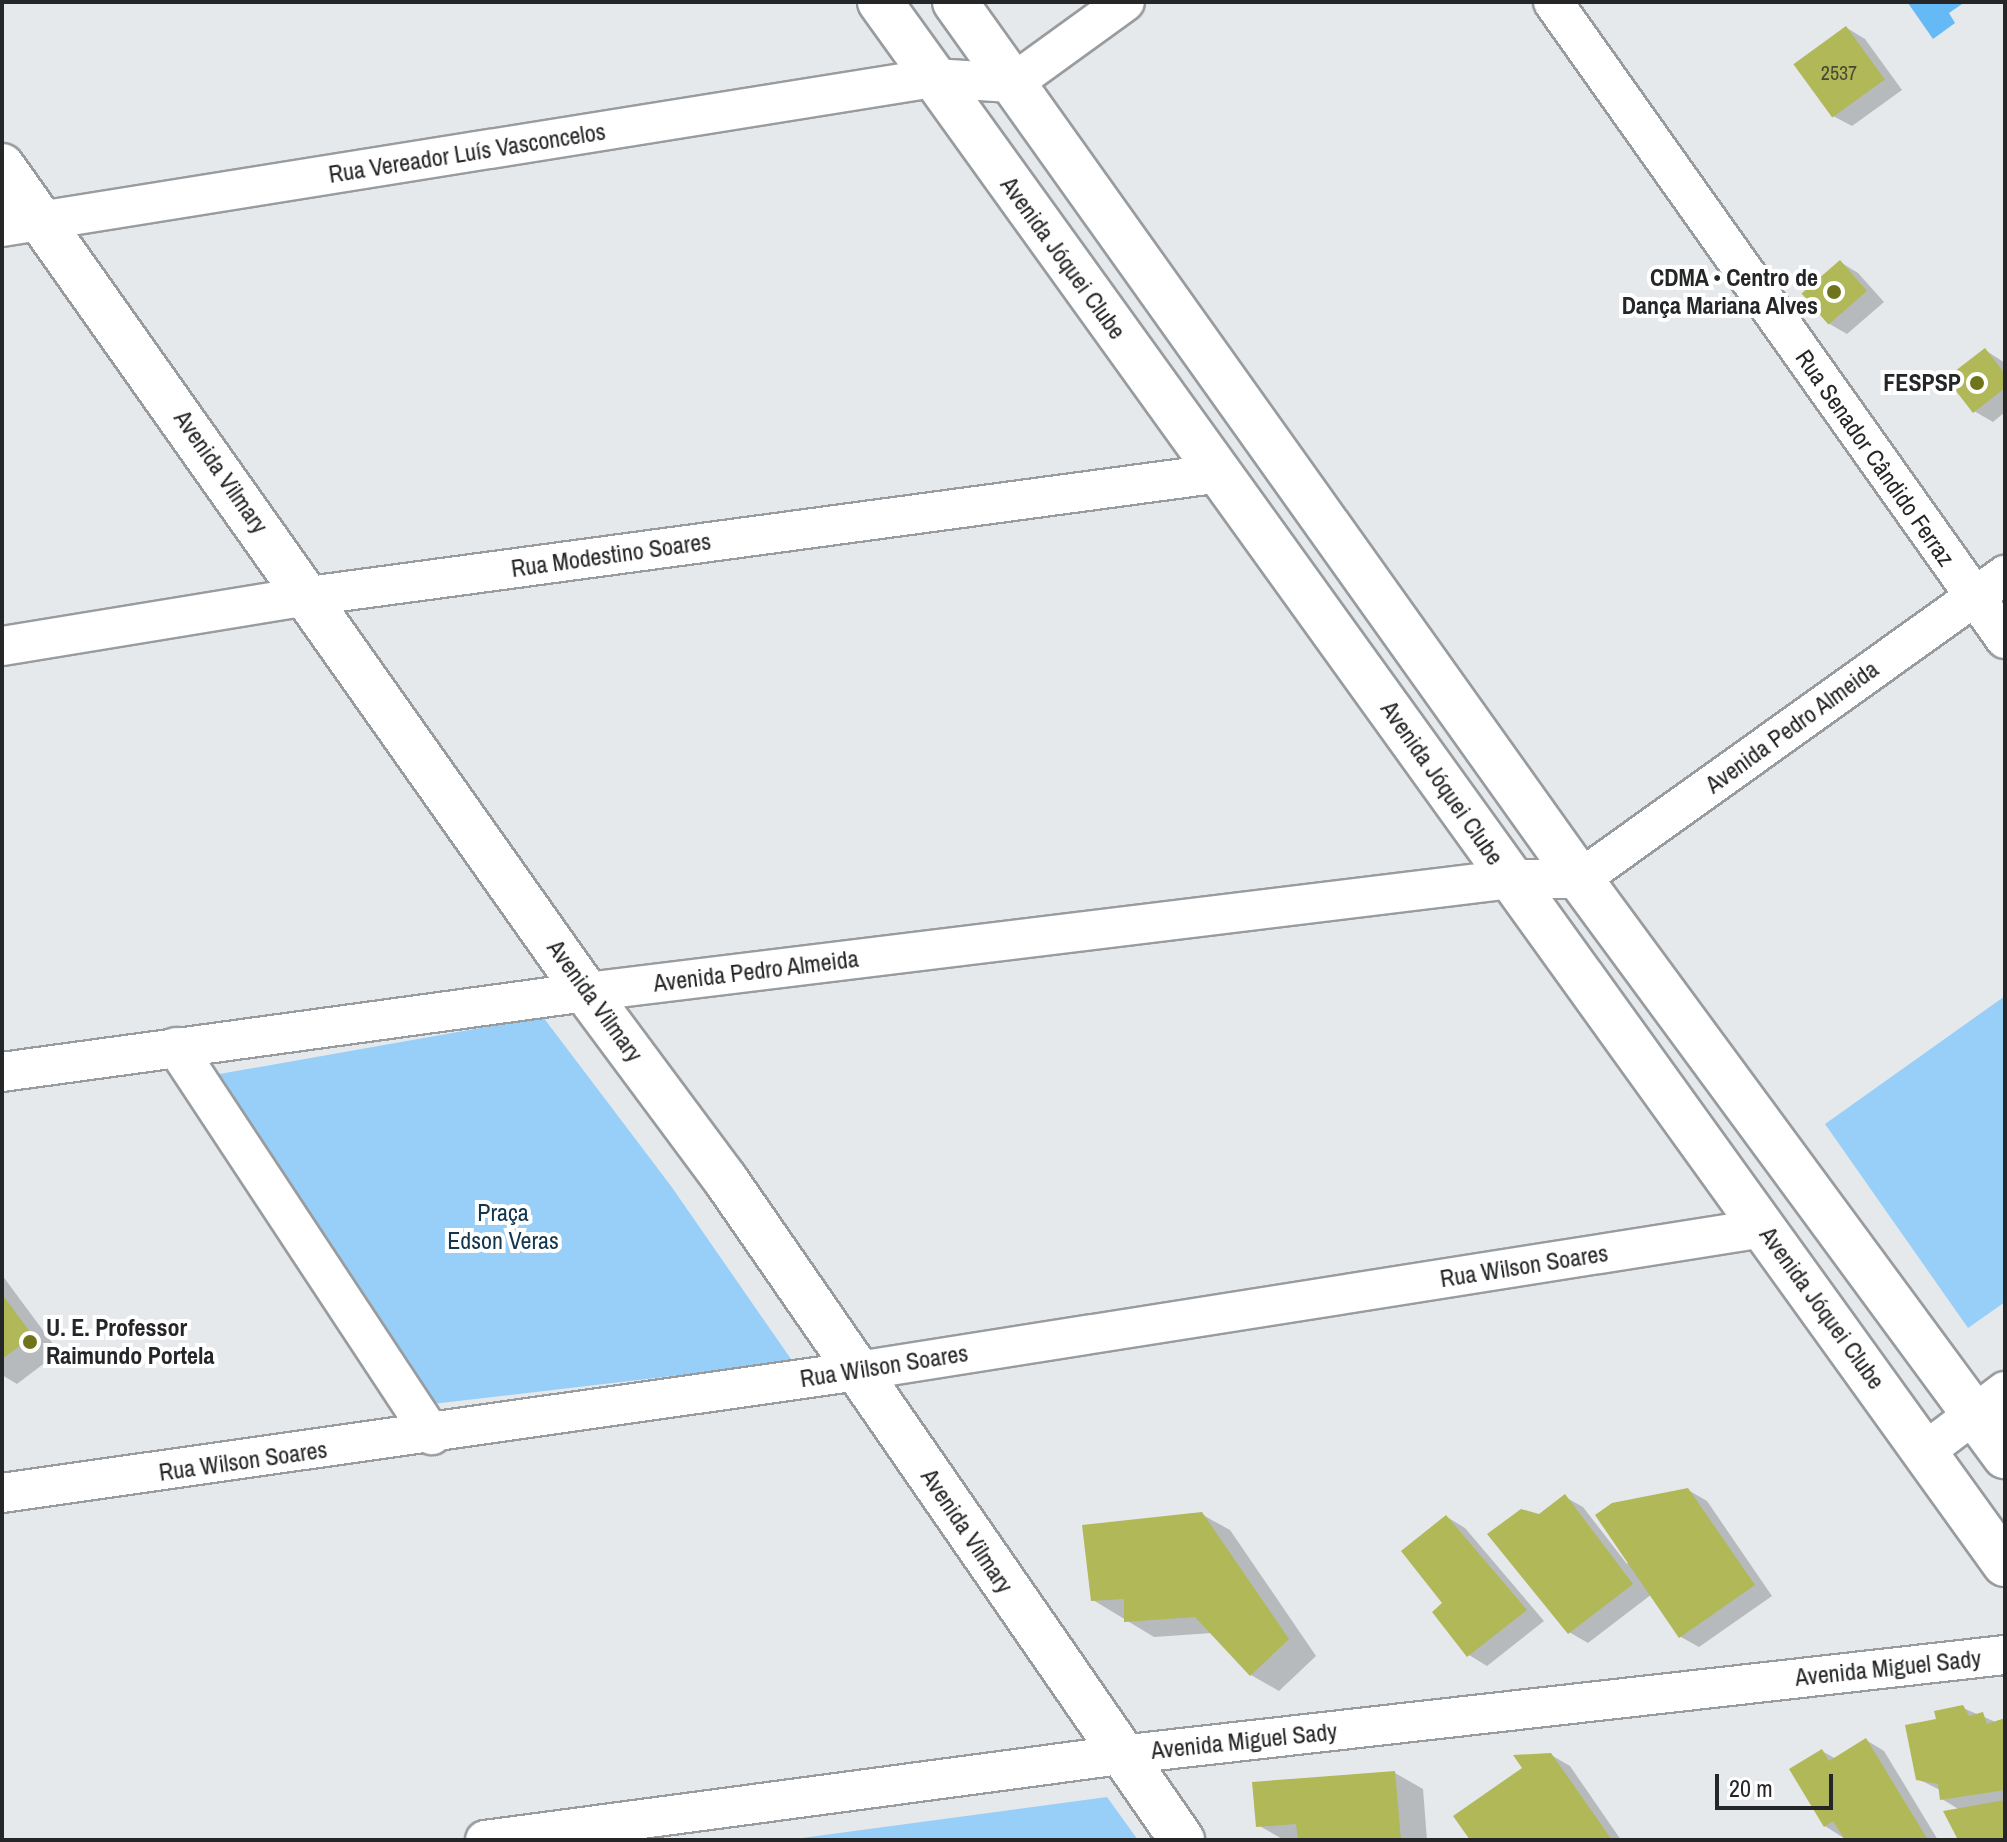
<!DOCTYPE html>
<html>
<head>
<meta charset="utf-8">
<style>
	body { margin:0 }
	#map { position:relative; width:2007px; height:1842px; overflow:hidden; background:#e5e9ec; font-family:"Archivo Narrow",sans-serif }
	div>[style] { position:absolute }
	.green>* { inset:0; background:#98cff8 }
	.water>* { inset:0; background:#65baf6 }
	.shadow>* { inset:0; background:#0003 }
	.building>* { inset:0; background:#b1b858; transform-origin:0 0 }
	.roads { filter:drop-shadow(2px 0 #999c9f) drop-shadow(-2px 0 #999c9f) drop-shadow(0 2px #999c9f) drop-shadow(0 -2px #999c9f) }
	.street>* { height:38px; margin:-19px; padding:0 19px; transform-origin:19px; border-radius:19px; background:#fff }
	.secondary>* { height:44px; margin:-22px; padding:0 22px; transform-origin:22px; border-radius:22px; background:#fff }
	.dots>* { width:22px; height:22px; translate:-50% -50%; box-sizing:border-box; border:4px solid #fff; border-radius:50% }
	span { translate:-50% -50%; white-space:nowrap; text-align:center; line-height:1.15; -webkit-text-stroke:8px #fff; paint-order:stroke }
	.number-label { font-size:20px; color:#484a33 }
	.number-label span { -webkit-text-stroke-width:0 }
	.street-label { font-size:24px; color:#252627 }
	.poi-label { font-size:24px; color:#252627; font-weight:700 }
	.right { translate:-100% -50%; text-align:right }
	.left { translate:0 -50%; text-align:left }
	.park-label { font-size:24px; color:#11364e }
	.frame { position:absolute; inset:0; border:4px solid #252627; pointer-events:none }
	.scale { position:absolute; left:1715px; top:1774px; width:118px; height:36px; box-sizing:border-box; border:4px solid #252627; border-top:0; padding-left:10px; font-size:24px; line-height:28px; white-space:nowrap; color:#252627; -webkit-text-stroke:6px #fff; paint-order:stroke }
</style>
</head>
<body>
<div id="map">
	<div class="green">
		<div style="clip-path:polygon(2005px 996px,2005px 1302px,1968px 1328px,1825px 1124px)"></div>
		<div style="clip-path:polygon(543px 1017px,671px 1186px,793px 1362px,432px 1404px,208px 1076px)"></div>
		<div style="clip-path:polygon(1107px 1797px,1138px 1840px,802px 1838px)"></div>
	</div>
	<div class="water">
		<div style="clip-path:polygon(1965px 2px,1949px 13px,1955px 23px,1933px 39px,1908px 3px)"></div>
	</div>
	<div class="shadow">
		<div style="clip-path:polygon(1847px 28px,1865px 39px,1902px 90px,1852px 126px,1833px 116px)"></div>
		<div style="clip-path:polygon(1840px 262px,1858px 273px,1884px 302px,1847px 334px,1828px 323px,1804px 293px)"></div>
		<div style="clip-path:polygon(1985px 350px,2005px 363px,2005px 412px,1993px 422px,1974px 411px)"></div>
		<div style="clip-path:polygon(2px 1275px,59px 1352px,17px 1384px,2px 1375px)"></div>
		<div style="clip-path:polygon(1688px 1490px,1707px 1501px,1772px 1596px,1699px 1647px,1681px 1637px,1652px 1594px,1588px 1643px,1569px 1632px,1539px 1517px,1565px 1497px,1583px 1507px,1627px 1564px)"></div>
		<div style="clip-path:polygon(1201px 1514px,1230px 1530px,1316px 1656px,1279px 1691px,1251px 1675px,1212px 1633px,1154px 1637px,1093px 1600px)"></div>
		<div style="clip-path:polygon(1447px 1517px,1465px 1528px,1544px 1621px,1487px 1666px,1469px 1655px,1445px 1604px)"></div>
		<div style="clip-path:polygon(1963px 1708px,1998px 1723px,2005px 1721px,2005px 1840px,1960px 1840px,1960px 1810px,1942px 1799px,1940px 1790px,1918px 1779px,1938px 1721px)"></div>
		<div style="clip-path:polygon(1866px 1740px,1884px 1751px,1938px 1840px,1847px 1840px,1825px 1826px,1822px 1751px,1836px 1759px)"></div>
		<div style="clip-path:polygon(1551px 1755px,1570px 1766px,1621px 1840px,1472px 1840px)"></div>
		<div style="clip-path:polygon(1395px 1773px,1423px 1789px,1427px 1840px,1284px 1840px,1258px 1825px)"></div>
	</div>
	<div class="building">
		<div style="left:1846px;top:26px;width:66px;height:65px;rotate:54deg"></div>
		<div style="left:1840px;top:260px;width:41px;height:51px;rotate:49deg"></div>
		<div style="clip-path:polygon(1985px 348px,2005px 374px,2005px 388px,1973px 413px,1946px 378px)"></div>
		<div style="clip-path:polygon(2px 1294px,33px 1336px,2px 1359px)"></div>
		<div style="clip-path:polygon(1688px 1488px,1755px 1585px,1679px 1638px,1595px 1515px,1612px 1503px)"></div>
		<div style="clip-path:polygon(1565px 1494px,1633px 1584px,1568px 1634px,1487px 1534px,1521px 1509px,1539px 1514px)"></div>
		<div style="clip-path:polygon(1202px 1512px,1289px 1639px,1250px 1676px,1195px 1617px,1124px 1622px,1124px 1599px,1091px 1601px,1082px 1525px)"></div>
		<div style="clip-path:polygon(1446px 1515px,1527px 1610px,1467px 1657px,1432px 1612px,1442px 1603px,1401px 1551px)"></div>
		<div style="clip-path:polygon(1963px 1705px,1969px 1716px,1983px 1712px,1987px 1724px,2005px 1718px,2005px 1790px,1940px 1800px,1938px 1784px,1916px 1780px,1905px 1725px,1936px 1719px,1934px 1711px)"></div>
		<div style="clip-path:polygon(1866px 1738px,1928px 1840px,1845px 1840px,1833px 1821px,1824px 1827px,1789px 1769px,1822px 1749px,1829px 1761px)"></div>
		<div style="clip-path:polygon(1551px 1753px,1612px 1840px,1470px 1840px,1453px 1816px,1522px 1768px,1513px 1755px)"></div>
		<div style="clip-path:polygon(1395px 1771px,1401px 1840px,1298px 1840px,1296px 1824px,1256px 1827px,1252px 1782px)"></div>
		<div style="clip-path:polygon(2005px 1800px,2005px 1840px,1958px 1840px,1943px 1811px)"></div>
	</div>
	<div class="roads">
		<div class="street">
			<div style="left:1553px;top:2px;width:781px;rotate:54.64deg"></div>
			<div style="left:2px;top:227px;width:943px;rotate:-9.09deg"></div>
			<div style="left:933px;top:78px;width:80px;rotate:3.6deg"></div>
			<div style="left:1013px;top:83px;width:138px;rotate:-35.9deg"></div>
			<div style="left:2px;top:646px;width:311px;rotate:-9.3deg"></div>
			<div style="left:309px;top:596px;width:920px;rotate:-7.68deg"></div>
			<div style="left:176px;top:1047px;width:465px;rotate:56.6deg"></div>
			<div style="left:2px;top:1072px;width:589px;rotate:-7.8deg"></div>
			<div style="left:586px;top:992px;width:931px;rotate:-6.97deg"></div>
			<div style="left:1510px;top:879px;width:70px"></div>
			<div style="left:1580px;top:879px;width:523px;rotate:-35.58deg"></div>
			<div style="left:1927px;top:1450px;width:98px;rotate:-37.1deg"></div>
			<div style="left:2px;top:1493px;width:865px;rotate:-8.11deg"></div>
			<div style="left:858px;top:1371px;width:917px;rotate:-8.97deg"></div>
			<div style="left:485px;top:1840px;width:641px;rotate:-7.62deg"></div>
			<div style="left:1120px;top:1755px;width:891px;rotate:-6.45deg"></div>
		</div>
		<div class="secondary">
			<div style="left:880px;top:2px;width:1925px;rotate:54.24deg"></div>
			<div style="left:955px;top:2px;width:1077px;rotate:54.52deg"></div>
			<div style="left:1580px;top:879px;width:717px;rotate:53.63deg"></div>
			<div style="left:2px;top:166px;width:1012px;rotate:54.74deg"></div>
			<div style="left:586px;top:992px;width:233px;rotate:53.4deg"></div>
			<div style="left:725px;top:1179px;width:804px;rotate:55.34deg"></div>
		</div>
	</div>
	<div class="dots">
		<div style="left:1834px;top:292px;background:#6f741b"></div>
		<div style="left:1977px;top:383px;background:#6f741b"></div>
		<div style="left:30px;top:1342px;background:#6f741b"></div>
	</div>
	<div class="number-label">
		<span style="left:1839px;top:72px">2537</span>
	</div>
	<div class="street-label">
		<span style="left:467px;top:153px;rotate:-9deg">Rua Vereador Luís Vasconcelos</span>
		<span style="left:1063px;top:258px;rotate:54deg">Avenida Jóquei Clube</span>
		<span style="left:1875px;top:458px;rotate:55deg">Rua Senador Cândido Ferraz</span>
		<span style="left:221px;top:472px;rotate:55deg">Avenida Vilmary</span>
		<span style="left:611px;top:555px;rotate:-8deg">Rua Modestino Soares</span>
		<span style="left:1792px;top:727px;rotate:-36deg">Avenida Pedro Almeida</span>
		<span style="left:1442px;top:783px;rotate:55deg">Avenida Jóquei Clube</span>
		<span style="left:756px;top:971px;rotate:-7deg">Avenida Pedro Almeida</span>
		<span style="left:595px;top:1001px;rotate:54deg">Avenida Vilmary</span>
		<span style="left:1524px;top:1266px;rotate:-9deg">Rua Wilson Soares</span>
		<span style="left:1822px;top:1308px;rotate:54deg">Avenida Jóquei Clube</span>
		<span style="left:884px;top:1366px;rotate:-9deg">Rua Wilson Soares</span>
		<span style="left:243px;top:1461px;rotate:-8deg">Rua Wilson Soares</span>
		<span style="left:967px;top:1531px;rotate:56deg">Avenida Vilmary</span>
		<span style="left:1888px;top:1668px;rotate:-6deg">Avenida Miguel Sady</span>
		<span style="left:1244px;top:1741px;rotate:-6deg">Avenida Miguel Sady</span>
	</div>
	<div class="poi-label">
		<span class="right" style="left:1818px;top:292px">CDMA • Centro de<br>Dança Mariana Alves</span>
		<span class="right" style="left:1961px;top:383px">FESPSP</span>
		<span class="left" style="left:46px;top:1342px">U. E. Professor<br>Raimundo Portela</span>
	</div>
	<div class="park-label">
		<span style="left:503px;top:1227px">Praça<br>Edson Veras</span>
	</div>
	<div class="frame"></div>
	<div class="scale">20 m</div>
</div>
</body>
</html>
